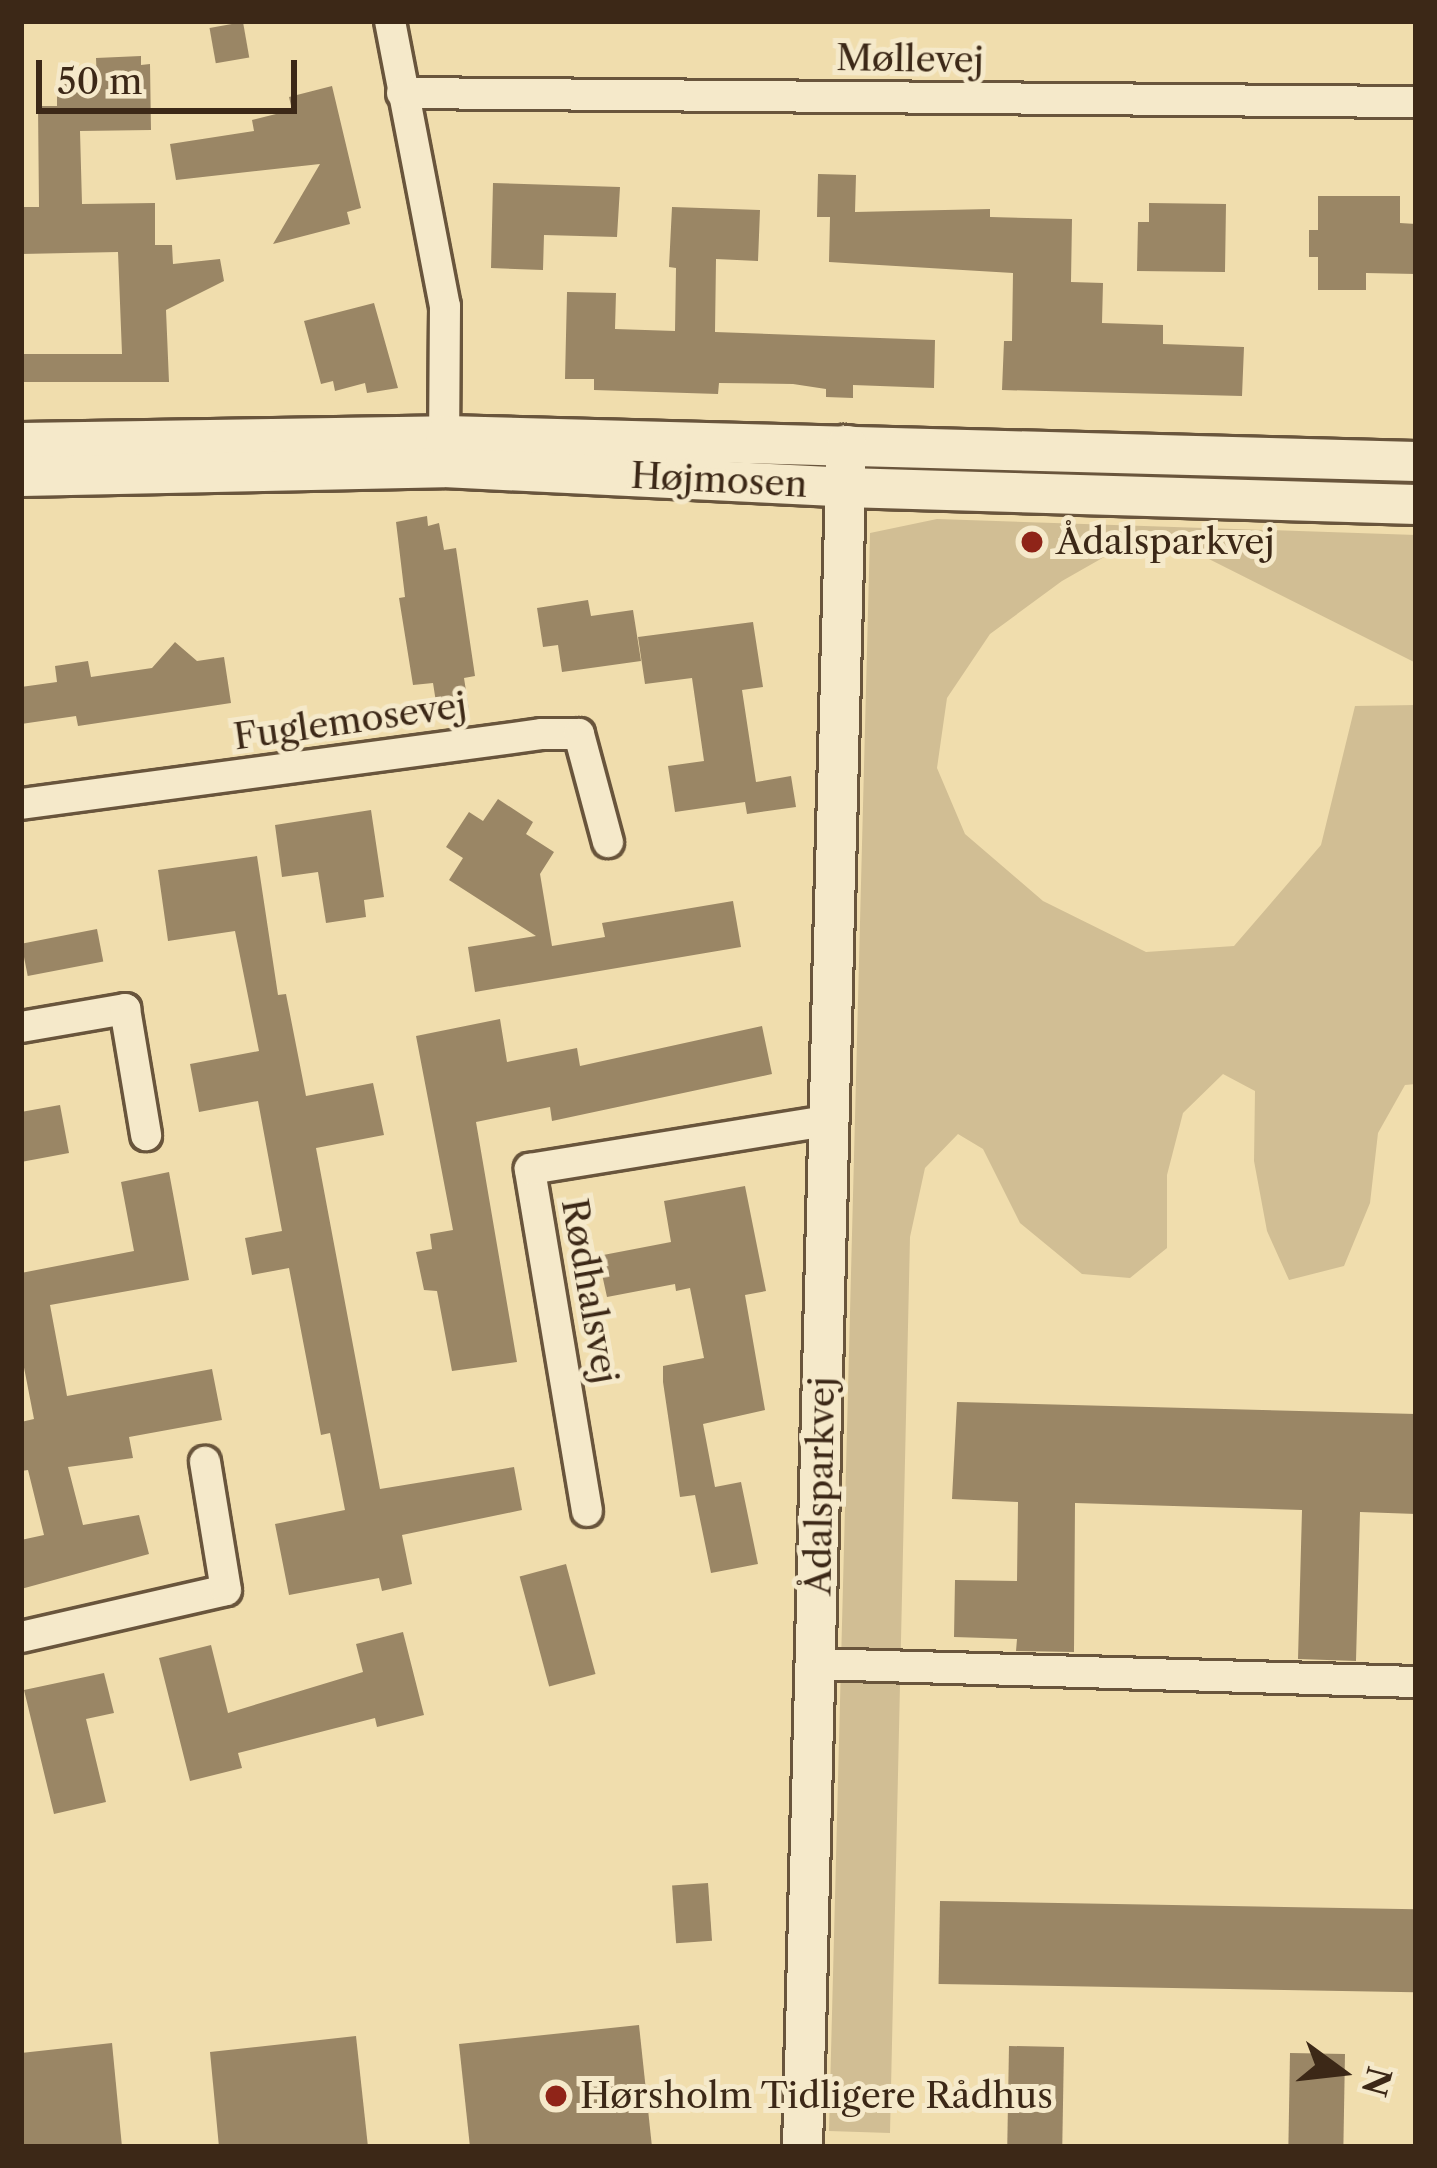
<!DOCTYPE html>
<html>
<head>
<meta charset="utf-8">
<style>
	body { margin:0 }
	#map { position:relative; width:1437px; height:2168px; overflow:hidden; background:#f0ddad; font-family:"Libre Caslon Text",serif }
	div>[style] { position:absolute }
	.green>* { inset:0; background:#d1be94 }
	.building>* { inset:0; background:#9a8665; transform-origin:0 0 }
	.roads { filter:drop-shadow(3px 0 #69553c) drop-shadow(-3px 0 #69553c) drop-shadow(0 3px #69553c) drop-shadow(0 -3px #69553c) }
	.minor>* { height:30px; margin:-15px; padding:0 15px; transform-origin:15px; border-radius:15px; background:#f5e9ca }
	.tertiary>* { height:39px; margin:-19.5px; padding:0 19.5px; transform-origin:19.5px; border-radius:19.5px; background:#f5e9ca }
	.dots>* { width:33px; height:33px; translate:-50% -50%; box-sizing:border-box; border:6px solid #f5e9ca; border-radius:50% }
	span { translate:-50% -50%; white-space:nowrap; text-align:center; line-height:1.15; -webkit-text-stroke:10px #f5e9ca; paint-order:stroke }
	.street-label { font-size:36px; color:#3c2817 }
	.poi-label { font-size:36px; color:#3c2817 }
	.left { translate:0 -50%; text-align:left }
	.frame { position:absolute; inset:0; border:24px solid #3c2817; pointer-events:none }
	.north { position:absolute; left:1281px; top:2012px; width:120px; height:120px; -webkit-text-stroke:9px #f5e9ca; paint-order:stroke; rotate:105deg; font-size:33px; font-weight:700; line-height:48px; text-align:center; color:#3c2817 }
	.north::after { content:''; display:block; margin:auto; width:42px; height:54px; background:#3c2817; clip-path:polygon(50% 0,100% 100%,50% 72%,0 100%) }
	.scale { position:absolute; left:36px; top:60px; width:261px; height:54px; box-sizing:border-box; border:6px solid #3c2817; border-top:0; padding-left:15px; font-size:36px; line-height:42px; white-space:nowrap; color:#3c2817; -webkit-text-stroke:9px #f5e9ca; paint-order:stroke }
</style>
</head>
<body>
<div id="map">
	<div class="green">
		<div style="clip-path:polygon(937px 519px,1416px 535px,1416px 663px,1187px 548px,1127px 544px,1062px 581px,990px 634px,947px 698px,937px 768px,965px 834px,1043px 901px,1146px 952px,1234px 946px,1321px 845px,1355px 706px,1416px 705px,1416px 1084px,1405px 1085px,1378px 1133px,1370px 1203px,1344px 1266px,1289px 1280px,1267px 1231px,1254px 1161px,1255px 1091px,1223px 1074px,1183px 1113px,1167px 1175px,1167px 1248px,1130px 1278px,1082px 1274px,1020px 1223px,983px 1149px,958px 1134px,925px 1168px,910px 1237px,890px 2133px,829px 2131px,870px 533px)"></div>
	</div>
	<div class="building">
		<div style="left:243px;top:22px;width:36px;height:34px;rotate:80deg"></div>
		<div style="clip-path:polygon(141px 56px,141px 65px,150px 64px,151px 130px,80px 131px,82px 204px,155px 203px,155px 245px,172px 245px,173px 264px,220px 259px,224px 281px,166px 310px,169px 382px,21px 382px,21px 354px,122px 354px,118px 252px,21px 254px,21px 207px,39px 207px,38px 106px,57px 106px,57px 84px,97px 84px,96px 58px)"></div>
		<div style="clip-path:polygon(332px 86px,361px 208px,347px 212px,350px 224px,273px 244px,320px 164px,176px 180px,170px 144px,254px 131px,252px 120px,292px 110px,289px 97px)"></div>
		<div style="clip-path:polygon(818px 174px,856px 175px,855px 212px,990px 209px,990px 217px,1072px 219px,1071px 282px,1103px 283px,1102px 323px,1163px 325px,1163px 344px,1244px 347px,1242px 396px,1002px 390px,1004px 341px,1012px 341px,1013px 273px,829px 262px,830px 217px,817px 217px)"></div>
		<div style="clip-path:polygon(493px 183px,620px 187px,617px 237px,544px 235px,543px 270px,491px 268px)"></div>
		<div style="clip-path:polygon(1318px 196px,1400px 196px,1400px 223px,1416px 224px,1416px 274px,1366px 273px,1366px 290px,1318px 290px,1318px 257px,1309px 257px,1309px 230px,1318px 230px)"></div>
		<div style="clip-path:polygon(1149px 203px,1226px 204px,1225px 272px,1137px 271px,1138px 222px,1149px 222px)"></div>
		<div style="clip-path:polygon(672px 207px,760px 210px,758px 261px,716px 259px,715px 332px,935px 340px,934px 388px,853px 385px,853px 398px,826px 397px,826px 389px,793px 384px,719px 383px,718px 394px,594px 390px,594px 379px,565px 379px,567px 292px,616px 293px,615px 329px,675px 331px,676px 268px,669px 267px)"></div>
		<div style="clip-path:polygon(374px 303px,398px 388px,367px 393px,365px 383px,335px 391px,333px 381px,321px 384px,304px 321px)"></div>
		<div style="clip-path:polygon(427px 516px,428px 526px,439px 523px,444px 550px,456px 548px,475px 676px,464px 678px,469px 710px,438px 715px,433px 683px,413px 685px,399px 598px,405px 597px,396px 522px)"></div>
		<div style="clip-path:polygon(588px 600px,591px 616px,633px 610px,641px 661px,562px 672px,558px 645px,543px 647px,537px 608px)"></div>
		<div style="clip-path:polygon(753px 622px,763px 687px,742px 690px,756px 782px,791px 776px,796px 807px,747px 814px,745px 802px,675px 812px,668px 766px,704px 761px,692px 678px,645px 684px,638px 637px)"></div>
		<div style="clip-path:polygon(175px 642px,197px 661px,224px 657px,231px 703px,78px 726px,76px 716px,21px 724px,21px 687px,57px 682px,55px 666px,88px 661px,91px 677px,152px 668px)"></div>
		<div style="clip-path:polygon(498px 799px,533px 822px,526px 834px,554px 852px,540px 874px,552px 946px,605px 937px,602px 923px,733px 901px,741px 947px,475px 992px,468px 947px,536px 936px,449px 880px,463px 858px,446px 847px,469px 812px,483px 821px)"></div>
		<div style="clip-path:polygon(371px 810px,384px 897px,364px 900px,366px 917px,326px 923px,318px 872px,282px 877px,275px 825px)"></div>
		<div style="clip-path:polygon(257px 856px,278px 995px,286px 994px,306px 1096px,373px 1083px,384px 1135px,316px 1148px,380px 1489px,514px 1467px,522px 1510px,402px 1535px,412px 1584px,382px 1591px,379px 1578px,289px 1595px,275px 1524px,345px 1510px,330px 1433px,321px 1435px,289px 1268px,252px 1275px,245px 1238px,282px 1231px,258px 1101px,199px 1112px,190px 1064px,259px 1051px,235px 931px,168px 941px,158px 870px)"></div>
		<div style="left:97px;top:929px;width:33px;height:77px;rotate:79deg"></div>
		<div style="clip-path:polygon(500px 1019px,507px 1062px,577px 1048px,580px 1066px,762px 1026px,772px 1074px,552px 1121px,550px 1107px,476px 1122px,517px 1362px,452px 1371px,437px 1291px,424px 1290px,416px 1252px,432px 1249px,430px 1234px,453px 1230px,416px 1036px)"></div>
		<div style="clip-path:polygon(60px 1105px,69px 1153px,21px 1162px,21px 1112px)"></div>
		<div style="clip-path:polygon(169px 1172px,189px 1280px,50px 1305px,67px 1396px,212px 1369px,222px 1420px,129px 1437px,133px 1458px,68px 1467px,83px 1525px,139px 1515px,149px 1554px,21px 1589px,21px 1540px,44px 1535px,28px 1470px,21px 1471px,21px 1422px,34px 1419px,21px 1352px,21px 1273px,134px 1251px,121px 1182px)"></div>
		<div style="clip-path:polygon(745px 1186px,766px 1291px,745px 1295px,765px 1410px,703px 1424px,715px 1487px,741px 1482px,758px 1564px,711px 1573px,695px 1495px,680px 1497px,663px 1382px,663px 1366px,704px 1358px,690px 1288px,676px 1291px,675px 1284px,607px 1297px,598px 1256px,671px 1242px,664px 1201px)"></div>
		<div style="clip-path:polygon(957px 1402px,1416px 1414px,1416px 1514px,1360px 1512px,1356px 1661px,1298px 1659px,1302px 1510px,1075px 1503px,1074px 1652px,1016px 1651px,1017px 1639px,954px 1637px,955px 1580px,1017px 1581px,1018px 1502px,952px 1499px)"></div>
		<div style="left:566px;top:1564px;width:114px;height:48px;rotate:75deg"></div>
		<div style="clip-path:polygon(403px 1632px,424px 1715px,377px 1727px,375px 1718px,238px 1753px,242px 1768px,190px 1781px,159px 1658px,211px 1645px,228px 1713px,363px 1672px,356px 1644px)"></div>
		<div style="clip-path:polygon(104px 1673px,114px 1713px,86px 1719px,106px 1802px,54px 1814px,24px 1690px)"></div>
		<div style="left:708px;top:1883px;width:58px;height:36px;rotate:86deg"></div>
		<div style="left:940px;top:1901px;width:476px;height:83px;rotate:1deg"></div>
		<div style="clip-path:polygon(639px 2025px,652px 2147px,470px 2147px,459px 2044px)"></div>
		<div style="clip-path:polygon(356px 2036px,368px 2147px,219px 2147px,210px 2052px)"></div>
		<div style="clip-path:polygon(112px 2043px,122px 2147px,21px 2147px,21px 2053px)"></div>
		<div style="left:1009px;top:2046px;width:55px;height:101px;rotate:1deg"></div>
		<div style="left:1290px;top:2053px;width:55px;height:94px;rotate:1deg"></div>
	</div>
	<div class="roads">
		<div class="minor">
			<div style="left:390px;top:21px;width:290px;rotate:79.1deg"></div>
			<div style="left:445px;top:306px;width:148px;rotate:90.4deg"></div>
			<div style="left:402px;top:93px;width:1014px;rotate:0.51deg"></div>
			<div style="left:21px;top:804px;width:526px;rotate:-7.65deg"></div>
			<div style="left:542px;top:734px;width:37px"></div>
			<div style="left:579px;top:734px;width:112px;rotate:75deg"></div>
			<div style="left:21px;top:1027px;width:106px;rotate:-9.8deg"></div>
			<div style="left:125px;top:1009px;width:128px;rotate:80.5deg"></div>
			<div style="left:587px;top:1511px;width:347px;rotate:-99.5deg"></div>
			<div style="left:530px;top:1169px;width:302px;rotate:-9.2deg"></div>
			<div style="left:21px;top:1637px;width:210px;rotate:-12.9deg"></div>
			<div style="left:226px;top:1590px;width:130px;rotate:-99.3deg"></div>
			<div style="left:816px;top:1664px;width:600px;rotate:1.72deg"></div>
		</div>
		<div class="tertiary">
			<div style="left:21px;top:442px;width:424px;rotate:-0.9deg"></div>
			<div style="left:445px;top:435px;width:971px;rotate:1.53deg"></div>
			<div style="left:21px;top:476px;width:422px;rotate:-1.2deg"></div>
			<div style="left:443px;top:467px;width:402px;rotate:2.8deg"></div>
			<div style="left:845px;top:487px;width:571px;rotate:1.71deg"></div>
			<div style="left:802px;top:2147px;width:1703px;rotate:-88.52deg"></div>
		</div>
	</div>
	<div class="dots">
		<div style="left:1032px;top:542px;background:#8f2418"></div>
		<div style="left:556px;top:2096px;background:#8f2418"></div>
	</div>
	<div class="street-label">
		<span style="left:910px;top:59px;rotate:1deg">Møllevej</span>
		<span style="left:719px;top:480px;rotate:3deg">Højmosen</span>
		<span style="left:350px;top:721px;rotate:-8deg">Fuglemosevej</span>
		<span style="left:590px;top:1291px;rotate:80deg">Rødhalsvej</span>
		<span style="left:820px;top:1486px;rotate:-89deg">Ådalsparkvej</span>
	</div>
	<div class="poi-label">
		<span class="left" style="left:1056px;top:542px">Ådalsparkvej</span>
		<span class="left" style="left:580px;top:2096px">Hørsholm Tidligere Rådhus</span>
	</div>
	<div class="frame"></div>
	<div class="north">N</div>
	<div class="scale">50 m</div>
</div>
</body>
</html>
